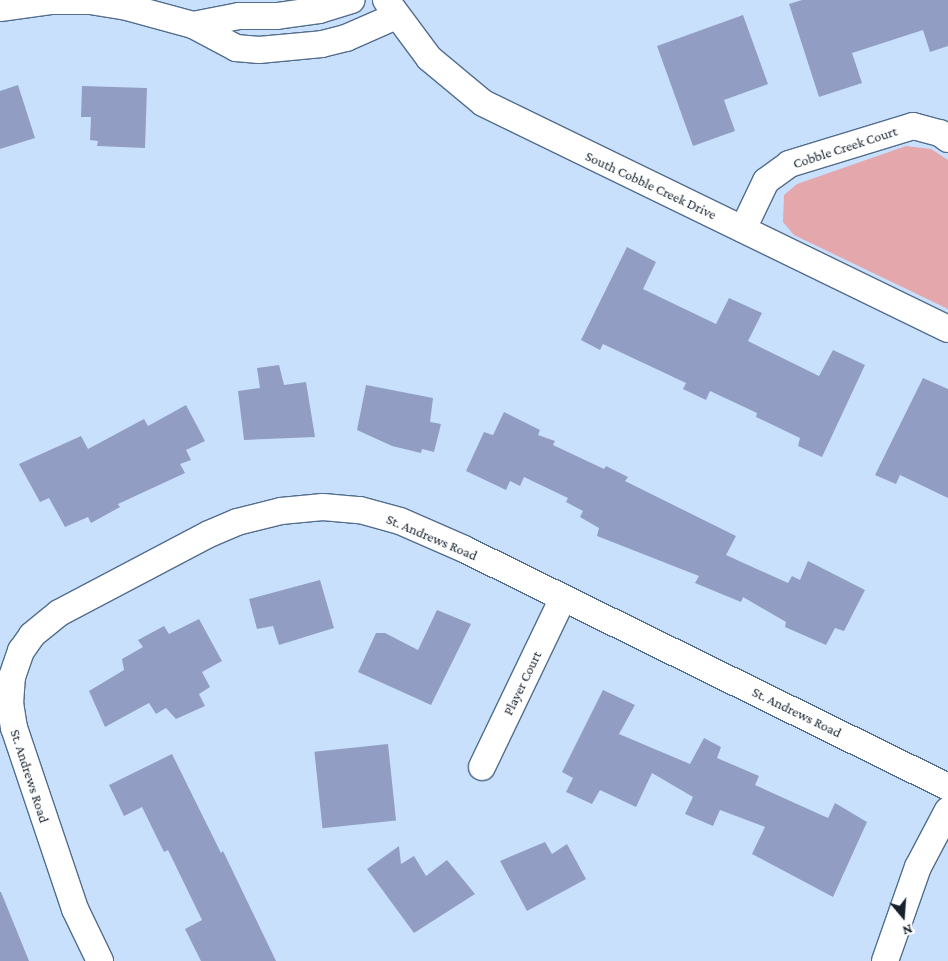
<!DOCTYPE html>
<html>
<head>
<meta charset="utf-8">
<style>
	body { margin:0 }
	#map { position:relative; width:948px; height:961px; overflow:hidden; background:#c9e0fd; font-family:"Crimson Pro",serif }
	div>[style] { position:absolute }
	.green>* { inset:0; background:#e3a7ac }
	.building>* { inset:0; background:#929dc4; transform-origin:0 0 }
	.roads { filter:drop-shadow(1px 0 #536d8d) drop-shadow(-1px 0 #536d8d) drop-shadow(0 1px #536d8d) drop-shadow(0 -1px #536d8d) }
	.street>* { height:26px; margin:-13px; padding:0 13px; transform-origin:13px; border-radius:13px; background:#fff }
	span { translate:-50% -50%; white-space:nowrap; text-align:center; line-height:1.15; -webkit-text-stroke:4.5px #fff; paint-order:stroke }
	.street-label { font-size:14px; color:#16212d }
	.north { position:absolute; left:878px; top:891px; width:50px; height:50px; -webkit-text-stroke:4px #fff; paint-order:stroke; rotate:162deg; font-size:14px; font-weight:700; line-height:20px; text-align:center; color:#16212d }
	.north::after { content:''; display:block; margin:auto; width:18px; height:22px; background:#16212d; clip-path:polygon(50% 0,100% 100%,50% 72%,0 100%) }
</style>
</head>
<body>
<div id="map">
	<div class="green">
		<div style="clip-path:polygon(906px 146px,931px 149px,948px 160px,948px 309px,794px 235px,783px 222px,784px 195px,797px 184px)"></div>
	</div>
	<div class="building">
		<div style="clip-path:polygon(802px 0,948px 0,948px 46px,930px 52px,923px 30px,852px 53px,862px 83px,819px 97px,789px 4px)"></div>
		<div style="clip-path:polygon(743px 15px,768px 84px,724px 100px,735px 131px,693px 146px,657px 46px)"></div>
		<div style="clip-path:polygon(18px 85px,35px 138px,0 149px,0 91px)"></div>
		<div style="clip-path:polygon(82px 86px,147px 88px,145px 148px,97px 146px,98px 141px,90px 140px,91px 117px,81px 117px)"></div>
		<div style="clip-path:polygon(627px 247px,656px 262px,643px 289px,716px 324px,729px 298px,762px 313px,748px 341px,819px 376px,833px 350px,865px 365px,822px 457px,798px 446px,800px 438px,756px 417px,757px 413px,710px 391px,706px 400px,683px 389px,686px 383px,603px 344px,600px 350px,581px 340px)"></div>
		<div style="clip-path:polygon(279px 365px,284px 385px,306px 382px,315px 437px,244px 440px,238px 391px,260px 388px,257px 368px)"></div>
		<div style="clip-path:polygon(923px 378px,948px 389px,948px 498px,900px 475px,896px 484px,875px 475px)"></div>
		<div style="clip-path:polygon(366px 385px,433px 398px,430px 422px,441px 424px,434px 452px,422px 449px,421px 453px,392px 446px,357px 430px)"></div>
		<div style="clip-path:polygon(186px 405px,205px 441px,186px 450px,191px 460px,180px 464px,185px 473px,118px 504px,120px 507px,91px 523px,88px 517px,65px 527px,49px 498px,40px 502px,19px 464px,81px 436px,88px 449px,144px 419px,148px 426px)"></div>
		<div style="clip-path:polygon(504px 412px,540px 430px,538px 435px,555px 441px,553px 445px,604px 469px,606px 466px,628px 477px,625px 481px,736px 536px,726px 555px,788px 583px,792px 576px,800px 580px,808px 561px,865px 590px,844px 631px,835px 628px,826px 645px,785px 627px,786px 622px,743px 597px,741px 602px,695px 583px,699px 576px,597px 536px,599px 528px,580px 517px,583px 511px,566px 502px,568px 498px,524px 477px,520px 486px,510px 481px,506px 490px,466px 471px,484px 432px,493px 435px)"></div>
		<div style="clip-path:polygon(320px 580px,334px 628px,279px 645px,273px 626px,257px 629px,249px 599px)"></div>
		<div style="clip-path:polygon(437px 610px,471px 624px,431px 705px,358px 672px,376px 633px,385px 633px,418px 650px)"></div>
		<div style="clip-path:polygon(199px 619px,222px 661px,202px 672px,210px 687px,199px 694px,205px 706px,176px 719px,166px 708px,156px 714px,149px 703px,105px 727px,89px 691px,124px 670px,122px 659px,143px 647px,138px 640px,164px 626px,169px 634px)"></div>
		<div style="clip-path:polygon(603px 690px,635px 705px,619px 734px,690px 764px,704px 738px,721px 747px,717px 758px,759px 776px,755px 785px,828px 818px,835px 803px,867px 822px,833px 897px,752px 854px,765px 827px,720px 810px,713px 826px,685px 814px,693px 797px,652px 773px,636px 807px,600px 790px,592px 804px,566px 792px,573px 778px,562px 772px)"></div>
		<div style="left:388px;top:744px;width:77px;height:74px;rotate:84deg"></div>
		<div style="clip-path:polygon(172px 754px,221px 853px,223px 851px,276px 961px,201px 961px,185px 929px,202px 920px,168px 850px,164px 852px,142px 807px,124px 816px,109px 785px)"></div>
		<div style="clip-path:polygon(545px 842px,552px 854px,567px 844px,586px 879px,527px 911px,500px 861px)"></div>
		<div style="clip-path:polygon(399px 846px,401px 864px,414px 856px,426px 876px,447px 860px,475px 894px,414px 933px,367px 869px)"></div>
		<div style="clip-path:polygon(0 892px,1px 892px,29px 961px,0 961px)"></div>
	</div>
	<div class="roads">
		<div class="street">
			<div style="left:386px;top:0;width:72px;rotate:53.4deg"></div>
			<div style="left:429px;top:58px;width:70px;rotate:39.8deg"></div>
			<div style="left:483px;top:103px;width:517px;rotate:25.92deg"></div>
			<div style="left:0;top:8px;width:51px;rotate:-7.8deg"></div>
			<div style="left:51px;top:1px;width:39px"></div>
			<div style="left:90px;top:1px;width:33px;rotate:9deg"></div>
			<div style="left:123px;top:6px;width:73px;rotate:15.2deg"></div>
			<div style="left:193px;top:25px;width:49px;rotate:28.1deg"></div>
			<div style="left:236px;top:48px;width:23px;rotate:5deg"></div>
			<div style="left:259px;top:50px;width:63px;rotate:-5.4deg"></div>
			<div style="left:322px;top:44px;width:25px;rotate:-14deg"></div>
			<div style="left:346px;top:38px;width:55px;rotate:-23.7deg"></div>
			<div style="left:193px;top:25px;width:47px;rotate:-11.1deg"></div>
			<div style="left:239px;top:16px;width:38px"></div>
			<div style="left:277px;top:16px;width:42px;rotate:-8.1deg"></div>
			<div style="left:319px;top:10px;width:34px;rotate:-17deg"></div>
			<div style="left:743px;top:229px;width:53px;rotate:-64.4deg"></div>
			<div style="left:766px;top:181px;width:29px;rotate:-36deg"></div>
			<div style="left:789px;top:164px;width:130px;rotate:-17deg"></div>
			<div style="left:913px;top:126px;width:28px;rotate:15deg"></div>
			<div style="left:940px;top:133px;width:10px;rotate:37deg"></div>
			<div style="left:482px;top:767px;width:187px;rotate:-64.4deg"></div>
			<div style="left:100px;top:961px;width:58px;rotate:-115.7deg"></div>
			<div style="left:75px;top:909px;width:191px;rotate:-108.6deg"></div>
			<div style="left:14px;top:728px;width:24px;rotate:-99deg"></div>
			<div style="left:10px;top:704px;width:27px;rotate:-86deg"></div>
			<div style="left:12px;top:677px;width:28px;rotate:-71deg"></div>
			<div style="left:21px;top:651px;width:19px;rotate:-55deg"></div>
			<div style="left:32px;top:635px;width:35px;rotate:-39deg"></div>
			<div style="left:59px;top:613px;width:170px;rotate:-27.8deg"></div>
			<div style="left:209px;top:534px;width:30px;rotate:-23deg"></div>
			<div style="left:237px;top:522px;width:45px;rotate:-14deg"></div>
			<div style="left:281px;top:511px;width:42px;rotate:-5.4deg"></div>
			<div style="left:323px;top:507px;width:37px;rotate:5deg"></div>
			<div style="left:360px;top:510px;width:41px;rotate:15.4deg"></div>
			<div style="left:400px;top:521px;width:70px;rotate:23.6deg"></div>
			<div style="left:464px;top:549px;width:539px;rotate:26.18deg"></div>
			<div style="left:885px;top:961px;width:100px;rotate:-70.7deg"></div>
			<div style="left:918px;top:867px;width:64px;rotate:-62.2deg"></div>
		</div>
	</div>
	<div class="street-label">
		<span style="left:845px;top:147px;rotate:-18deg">Cobble Creek Court</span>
		<span style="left:651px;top:185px;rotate:25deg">South Cobble Creek Drive</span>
		<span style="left:432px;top:537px;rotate:23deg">St. Andrews Road</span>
		<span style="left:522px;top:683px;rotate:-64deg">Player Court</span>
		<span style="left:797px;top:712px;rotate:26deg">St. Andrews Road</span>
		<span style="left:30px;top:776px;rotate:72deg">St. Andrews Road</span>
	</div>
	<div class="north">N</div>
</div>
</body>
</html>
